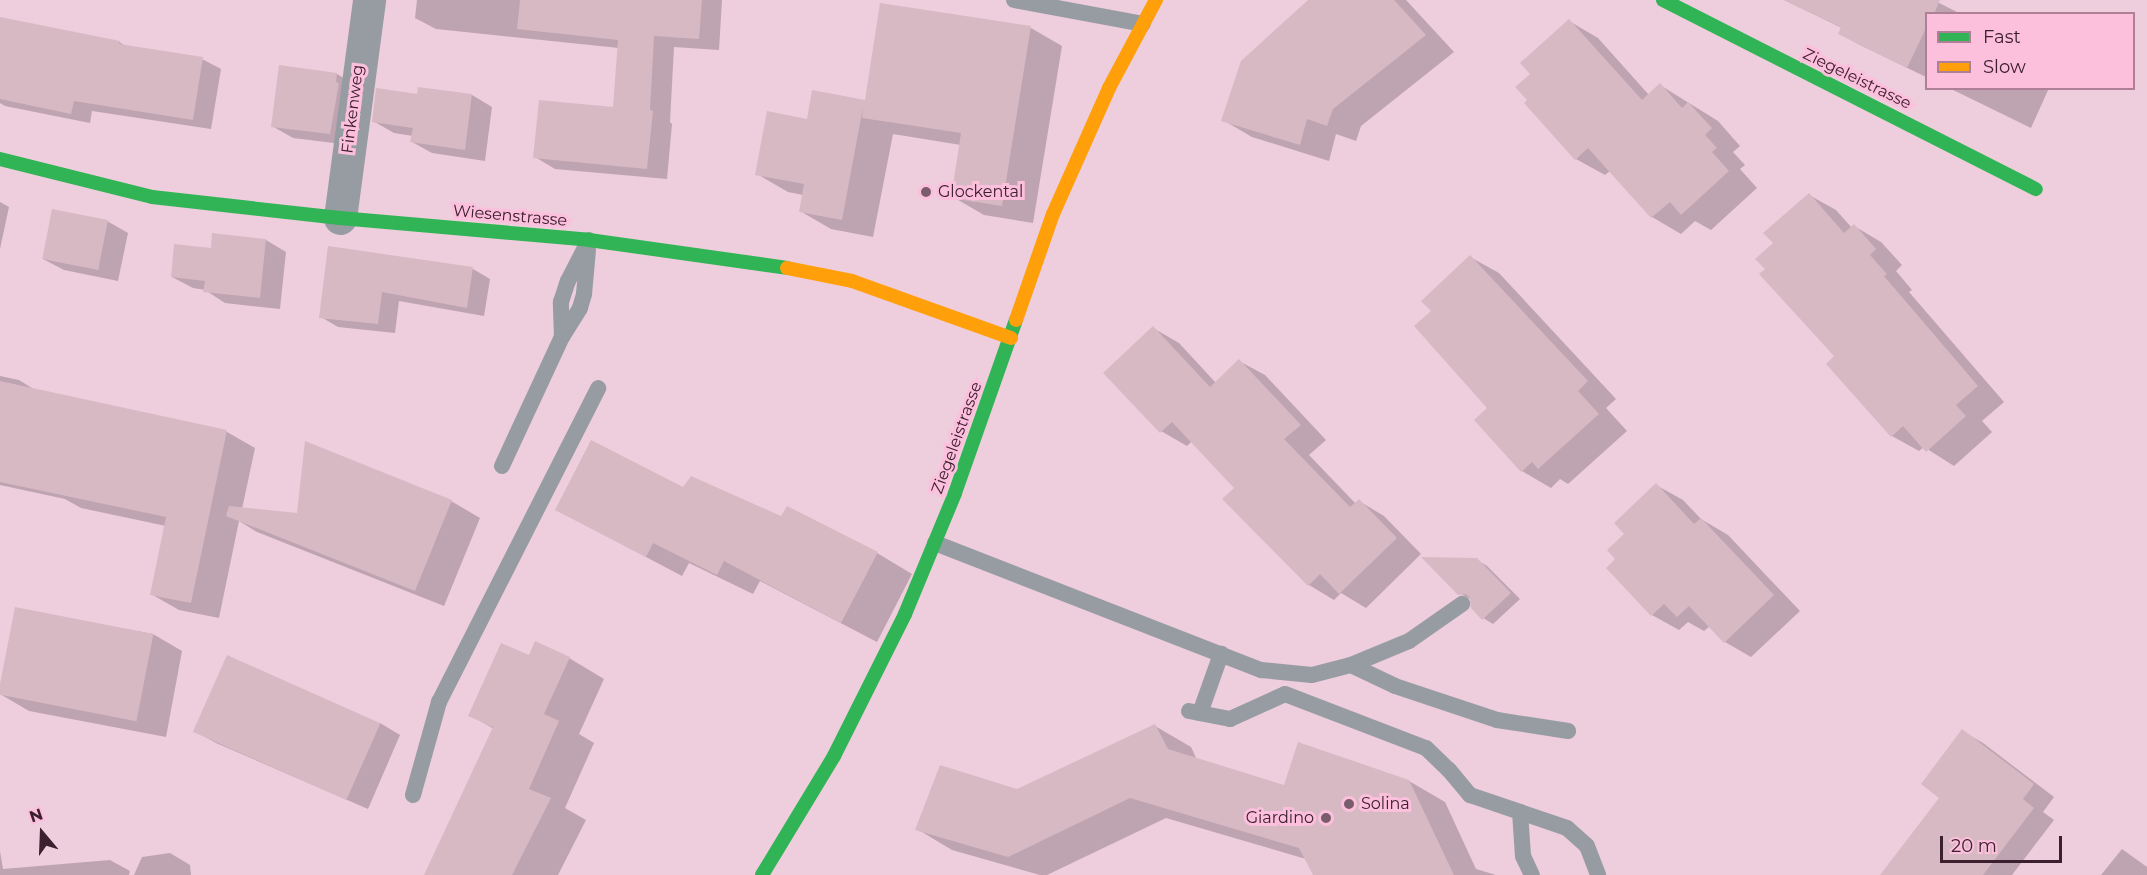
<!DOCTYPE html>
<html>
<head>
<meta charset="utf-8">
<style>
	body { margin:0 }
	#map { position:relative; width:2147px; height:875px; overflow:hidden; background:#eecddd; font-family:Montserrat,sans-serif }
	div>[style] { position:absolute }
	.shadow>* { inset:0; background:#0003 }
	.building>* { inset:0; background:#d7b9c3; transform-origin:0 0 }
	.lane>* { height:16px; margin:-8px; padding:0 8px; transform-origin:8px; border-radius:8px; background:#979ca3 }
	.street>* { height:33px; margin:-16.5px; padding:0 16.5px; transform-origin:16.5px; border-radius:16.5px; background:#979ca3 }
	.fast>* { height:14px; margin:-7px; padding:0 7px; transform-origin:7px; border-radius:7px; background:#30b455 }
	.slow>* { height:14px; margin:-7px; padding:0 7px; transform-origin:7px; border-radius:7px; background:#ff9f0a }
	.dots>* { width:16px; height:16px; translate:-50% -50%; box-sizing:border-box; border:3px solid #fcbfdc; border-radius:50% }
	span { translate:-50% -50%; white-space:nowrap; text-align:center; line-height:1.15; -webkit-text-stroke:6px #fcbfdc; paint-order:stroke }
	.street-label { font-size:16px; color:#3c202f }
	.poi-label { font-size:16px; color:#3c202f }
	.left { translate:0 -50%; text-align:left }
	.right { translate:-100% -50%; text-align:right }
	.legend { position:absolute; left:1925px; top:12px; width:210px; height:78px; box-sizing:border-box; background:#fcbfdc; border:2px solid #af7f97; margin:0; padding:8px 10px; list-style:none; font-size:18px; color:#3c202f }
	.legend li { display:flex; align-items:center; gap:12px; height:30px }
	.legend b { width:30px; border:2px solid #af7f97 }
	.north { position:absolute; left:12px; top:803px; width:60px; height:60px; -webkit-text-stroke:4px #fcbfdc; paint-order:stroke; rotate:341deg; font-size:16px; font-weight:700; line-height:24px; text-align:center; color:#3c202f }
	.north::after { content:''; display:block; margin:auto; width:21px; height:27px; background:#3c202f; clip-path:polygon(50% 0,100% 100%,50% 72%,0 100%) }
	.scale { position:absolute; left:1940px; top:836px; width:122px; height:27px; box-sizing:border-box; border:3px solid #3c202f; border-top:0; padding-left:8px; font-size:18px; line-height:21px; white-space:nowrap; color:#3c202f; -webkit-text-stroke:4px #fcbfdc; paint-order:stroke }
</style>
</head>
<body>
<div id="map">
	<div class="shadow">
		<div style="clip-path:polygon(417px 0,722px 0,719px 50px,674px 47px,670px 122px,672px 124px,667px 179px,555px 169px,535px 157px,615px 109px,619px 48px,436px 29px,415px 18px)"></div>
		<div style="clip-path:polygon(1312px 0,1406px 0,1454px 52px,1361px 126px,1356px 141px,1336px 134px,1329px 161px,1252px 137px,1223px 120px)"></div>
		<div style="clip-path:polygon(1784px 0,1933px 0,1961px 14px,1926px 14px,1926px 77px,1860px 45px,1840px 34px,1842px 28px)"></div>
		<div style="clip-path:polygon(1569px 21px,1598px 38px,1649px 95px,1660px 85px,1718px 121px,1740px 146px,1733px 152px,1745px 165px,1740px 169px,1757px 188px,1711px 230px,1695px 221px,1681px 234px,1652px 217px,1610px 171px,1605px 175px,1576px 159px,1529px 101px,1532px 74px)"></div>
		<div style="clip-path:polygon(0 28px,119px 42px,127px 47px,202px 59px,221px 69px,211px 129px,92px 111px,90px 123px,5px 106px,0 103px)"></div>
		<div style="clip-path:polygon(1031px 28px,1062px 46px,1033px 223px,984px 215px,953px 197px,961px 145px,893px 134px,873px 237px,831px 229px,800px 211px,803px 195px,788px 192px,757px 174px,808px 120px,866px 102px)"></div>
		<div style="clip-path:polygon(280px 67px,337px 74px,357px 86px,350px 145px,293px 138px,272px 126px)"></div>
		<div style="clip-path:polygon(419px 88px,472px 95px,492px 107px,485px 161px,432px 153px,412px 142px,413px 136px,394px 133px,373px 121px,419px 96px)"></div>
		<div style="clip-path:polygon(1949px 88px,2049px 88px,2031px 128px)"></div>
		<div style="clip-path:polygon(1809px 195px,1836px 210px,1852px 228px,1854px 226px,1881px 242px,1902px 265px,1896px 271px,1912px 290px,1909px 292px,2004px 402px,1982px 421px,1992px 432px,1954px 466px,1924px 447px,1919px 451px,1892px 436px,1836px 357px,1767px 269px,1775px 243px)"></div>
		<div style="clip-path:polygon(0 202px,9px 207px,0 249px)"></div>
		<div style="clip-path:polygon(107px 221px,128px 233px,118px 281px,64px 270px,43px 259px)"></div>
		<div style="clip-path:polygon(266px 240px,286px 252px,280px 309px,225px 303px,205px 290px,193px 288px,172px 277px,212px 249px)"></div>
		<div style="clip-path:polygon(329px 248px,473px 269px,490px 279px,484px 316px,399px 301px,395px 333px,338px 327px,321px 317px)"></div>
		<div style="clip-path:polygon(1470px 257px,1499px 273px,1616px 399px,1606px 408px,1627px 431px,1568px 484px,1560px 479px,1551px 488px,1522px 471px,1433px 311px)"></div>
		<div style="clip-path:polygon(1153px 328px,1179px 343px,1216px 383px,1239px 361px,1265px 375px,1326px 440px,1309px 455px,1356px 504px,1359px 501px,1384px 516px,1421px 554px,1366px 608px,1341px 593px,1334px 600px,1309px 585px,1236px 488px,1192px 441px,1187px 446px,1161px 431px)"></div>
		<div style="clip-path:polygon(0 376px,19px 380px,35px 390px,227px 432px,255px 448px,242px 509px,298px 515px,451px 501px,480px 518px,444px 606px,257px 532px,239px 521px,219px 618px,179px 610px,151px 594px,166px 526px,81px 508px,65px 499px,0 485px)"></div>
		<div style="clip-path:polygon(1656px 485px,1683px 500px,1701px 519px,1728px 535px,1800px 611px,1751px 657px,1725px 642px,1710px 626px,1704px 631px,1688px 622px,1679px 630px,1652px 615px,1617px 559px,1626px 534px)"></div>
		<div style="clip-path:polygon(683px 488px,782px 518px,877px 553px,912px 574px,877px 642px,760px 581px,753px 594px,689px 563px,682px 576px,557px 510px)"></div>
		<div style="clip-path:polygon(1477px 560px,1487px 566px,1520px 599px,1493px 624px,1483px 618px,1472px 600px,1459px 593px)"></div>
		<div style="clip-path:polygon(17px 609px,153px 634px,182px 651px,166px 737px,29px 711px,0 694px)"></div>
		<div style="clip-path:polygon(529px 657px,569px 658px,604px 679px,579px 734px,594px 743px,565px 808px,586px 820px,558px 875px,426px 875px,494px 729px,470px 715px)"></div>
		<div style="clip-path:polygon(380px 723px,400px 735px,368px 809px,216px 743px,196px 732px)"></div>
		<div style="clip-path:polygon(1155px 726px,1191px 747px,1197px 760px,1285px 787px,1409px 781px,1445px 802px,1476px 869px,1496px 875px,1314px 875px,1306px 859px,1166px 818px,1047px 875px,1040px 875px,952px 850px,917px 829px,1017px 791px)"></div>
		<div style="clip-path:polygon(1962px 731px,1983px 743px,2054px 797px,2043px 812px,2054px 820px,2012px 875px,1881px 875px,1941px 797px)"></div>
		<div style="clip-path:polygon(2122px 849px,2147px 867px,2147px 875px,2101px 875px)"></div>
		<div style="clip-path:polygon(0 851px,3px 869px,110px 860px,130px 871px,129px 875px,0 875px)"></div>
		<div style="clip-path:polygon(170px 853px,190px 865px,191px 875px,134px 875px,142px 857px)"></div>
	</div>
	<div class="building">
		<div style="clip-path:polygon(520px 0,702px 0,699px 39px,654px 36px,650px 110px,653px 111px,647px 169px,533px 158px,539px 100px,613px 107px,618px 40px,517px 29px)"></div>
		<div style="clip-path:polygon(1308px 0,1394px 0,1426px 35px,1333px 109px,1327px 126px,1307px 119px,1300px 145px,1221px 121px,1241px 61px)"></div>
		<div style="clip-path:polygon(1784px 0,1940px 0,1934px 14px,1926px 14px,1926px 28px,1907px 68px,1838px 34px,1841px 27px)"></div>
		<div style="clip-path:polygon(880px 3px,1031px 26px,1002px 206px,951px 198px,961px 133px,862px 118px,863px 107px,842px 220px,799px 212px,804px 184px,755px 175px,767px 111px,807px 119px,812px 90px,865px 100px)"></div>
		<div style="clip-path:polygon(0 17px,120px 41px,119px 44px,203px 57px,193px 120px,74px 101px,71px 114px,0 99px)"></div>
		<div style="clip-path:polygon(1569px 19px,1642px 100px,1660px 83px,1682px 108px,1688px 102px,1712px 128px,1705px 135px,1717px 148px,1712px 152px,1729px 171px,1681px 215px,1670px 202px,1651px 218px,1588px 148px,1575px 160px,1524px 103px,1527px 100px,1515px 87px,1530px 74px,1520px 63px)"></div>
		<div style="clip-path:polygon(279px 65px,337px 73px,336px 82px,339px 83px,330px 134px,271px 127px)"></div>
		<div style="clip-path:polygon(418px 87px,472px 94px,465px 150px,410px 142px,413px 128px,372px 122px,376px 88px,417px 94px)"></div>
		<div style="clip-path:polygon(1809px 193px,1844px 233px,1854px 224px,1876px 249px,1870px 255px,1887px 274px,1884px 276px,1978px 386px,1956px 405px,1966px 416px,1926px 452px,1903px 426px,1891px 437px,1826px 364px,1834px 356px,1759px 274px,1765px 269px,1755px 259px,1773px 243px,1763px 233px)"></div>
		<div style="left:52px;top:209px;width:57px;height:51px;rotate:11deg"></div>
		<div style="clip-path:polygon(212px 233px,266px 239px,260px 298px,203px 292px,205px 281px,171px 277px,174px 244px,211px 248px)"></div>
		<div style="clip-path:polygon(328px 246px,473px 267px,467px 308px,382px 292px,378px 324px,319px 318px)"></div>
		<div style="clip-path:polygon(1470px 255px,1588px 381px,1578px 391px,1599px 414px,1538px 469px,1532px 462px,1521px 472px,1474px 420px,1487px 408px,1414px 326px,1431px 311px,1421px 301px)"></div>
		<div style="clip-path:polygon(1153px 326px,1210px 387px,1239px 359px,1301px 425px,1284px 439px,1350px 507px,1359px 499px,1397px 538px,1339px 594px,1320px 574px,1308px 586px,1222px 499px,1234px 488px,1172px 422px,1160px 433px,1103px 373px)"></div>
		<div style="clip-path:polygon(0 381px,227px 430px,191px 603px,150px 595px,166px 517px,0 482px)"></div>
		<div style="clip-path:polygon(591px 440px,683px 487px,691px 476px,781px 516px,787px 506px,878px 552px,841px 623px,724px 561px,717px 575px,653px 543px,646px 557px,555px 510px)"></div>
		<div style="clip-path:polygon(305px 441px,452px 500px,415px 591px,226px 516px,229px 506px,297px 513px)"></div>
		<div style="clip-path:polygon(1656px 483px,1694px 524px,1701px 518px,1774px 595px,1724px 643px,1689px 606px,1677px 617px,1664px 604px,1651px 616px,1606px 568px,1615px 559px,1607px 550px,1624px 534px,1614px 523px)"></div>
		<div style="clip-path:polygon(1421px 557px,1477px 558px,1511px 593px,1482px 620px,1471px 608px,1470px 598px,1466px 594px,1458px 595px)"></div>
		<div style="left:15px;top:607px;width:141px;height:89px;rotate:11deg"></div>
		<div style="clip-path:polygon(535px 641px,570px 657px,544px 714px,559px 721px,529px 789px,551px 798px,512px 875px,424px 875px,493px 727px,468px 716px,501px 643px,529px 655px)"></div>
		<div style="left:227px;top:655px;width:168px;height:84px;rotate:24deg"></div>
		<div style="clip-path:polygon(1155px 724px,1168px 749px,1284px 785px,1298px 742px,1409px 780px,1454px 875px,1313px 875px,1299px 848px,1130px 798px,1008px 857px,915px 830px,940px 765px,1017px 789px)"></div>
		<div style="clip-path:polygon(1962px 729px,2034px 784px,2023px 799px,2034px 808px,1983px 875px,1880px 875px,1939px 798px,1921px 784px)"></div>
	</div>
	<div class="lane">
		<div style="left:1014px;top:0;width:131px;rotate:10.5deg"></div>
		<div style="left:562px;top:337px;width:34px;rotate:-58deg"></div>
		<div style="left:580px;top:308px;width:15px;rotate:-74deg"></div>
		<div style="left:584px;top:294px;width:44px;rotate:-84.8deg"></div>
		<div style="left:502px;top:466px;width:142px;rotate:-65.1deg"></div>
		<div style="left:562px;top:337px;width:35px;rotate:-92deg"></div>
		<div style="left:561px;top:302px;width:22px;rotate:-72deg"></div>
		<div style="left:568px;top:281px;width:46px;rotate:-62.9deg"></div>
		<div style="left:935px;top:543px;width:350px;rotate:21.3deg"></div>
		<div style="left:1261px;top:670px;width:51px;rotate:5.6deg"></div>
		<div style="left:1312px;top:675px;width:40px;rotate:-14.4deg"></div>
		<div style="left:1351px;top:665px;width:63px;rotate:-22.5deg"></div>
		<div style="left:1409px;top:641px;width:65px;rotate:-34.9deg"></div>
		<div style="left:1351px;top:665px;width:49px;rotate:25.5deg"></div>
		<div style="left:1395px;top:686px;width:108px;rotate:18.4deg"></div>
		<div style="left:1497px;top:720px;width:72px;rotate:8.8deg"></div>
		<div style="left:1189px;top:711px;width:42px;rotate:11deg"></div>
		<div style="left:1230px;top:719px;width:60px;rotate:-24.4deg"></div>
		<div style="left:1285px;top:694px;width:151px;rotate:21deg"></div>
		<div style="left:1426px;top:748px;width:32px;rotate:44deg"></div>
		<div style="left:1449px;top:770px;width:33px;rotate:50deg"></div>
		<div style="left:1470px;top:795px;width:102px;rotate:18.8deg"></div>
		<div style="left:1567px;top:828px;width:27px;rotate:42deg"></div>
		<div style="left:1587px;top:846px;width:31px;rotate:69deg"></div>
		<div style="left:1200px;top:713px;width:63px;rotate:-70.4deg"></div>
		<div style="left:413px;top:795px;width:97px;rotate:-74.4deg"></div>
		<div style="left:439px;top:702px;width:352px;rotate:-63.1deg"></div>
		<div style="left:1520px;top:812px;width:44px;rotate:86.1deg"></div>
		<div style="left:1523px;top:856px;width:21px;rotate:65deg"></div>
	</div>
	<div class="street">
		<div style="left:340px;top:218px;width:220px;rotate:-82.4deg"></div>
	</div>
	<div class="fast">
		<div style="left:1663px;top:0;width:418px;rotate:26.9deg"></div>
		<div style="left:0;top:159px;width:157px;rotate:14deg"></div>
		<div style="left:152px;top:197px;width:189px;rotate:6.4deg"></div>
		<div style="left:340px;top:218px;width:250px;rotate:5deg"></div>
		<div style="left:589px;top:240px;width:200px;rotate:8deg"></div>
		<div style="left:762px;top:875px;width:139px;rotate:-58.8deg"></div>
		<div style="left:834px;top:756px;width:159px;rotate:-63.4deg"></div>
		<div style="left:905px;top:614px;width:131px;rotate:-67.5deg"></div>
		<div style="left:955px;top:493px;width:183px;rotate:-70.6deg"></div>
	</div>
	<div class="slow">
		<div style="left:787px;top:268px;width:66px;rotate:11.3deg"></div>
		<div style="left:852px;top:281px;width:169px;rotate:19.7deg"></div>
		<div style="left:1016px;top:320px;width:112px;rotate:-70.8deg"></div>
		<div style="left:1053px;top:214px;width:138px;rotate:-66deg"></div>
		<div style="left:1109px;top:88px;width:100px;rotate:-61.9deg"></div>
	</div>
	<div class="dots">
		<div style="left:926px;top:192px;background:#7a5d6c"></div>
		<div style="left:1349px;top:804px;background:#7a5d6c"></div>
		<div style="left:1326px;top:818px;background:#7a5d6c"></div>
	</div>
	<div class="street-label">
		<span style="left:1857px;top:79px;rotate:26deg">Ziegeleistrasse</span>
		<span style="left:353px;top:109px;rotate:-83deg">Finkenweg</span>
		<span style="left:510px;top:216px;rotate:5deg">Wiesenstrasse</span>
		<span style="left:957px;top:438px;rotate:-70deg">Ziegeleistrasse</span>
	</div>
	<div class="poi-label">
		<span class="left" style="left:938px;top:192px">Glockental</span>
		<span class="left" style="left:1361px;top:804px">Solina</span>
		<span class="right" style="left:1314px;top:818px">Giardino</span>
	</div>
	<ul class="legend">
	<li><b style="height:8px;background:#30b455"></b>Fast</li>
	<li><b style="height:8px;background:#ff9f0a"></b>Slow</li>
	</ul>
	<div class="north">N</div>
	<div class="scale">20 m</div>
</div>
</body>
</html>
